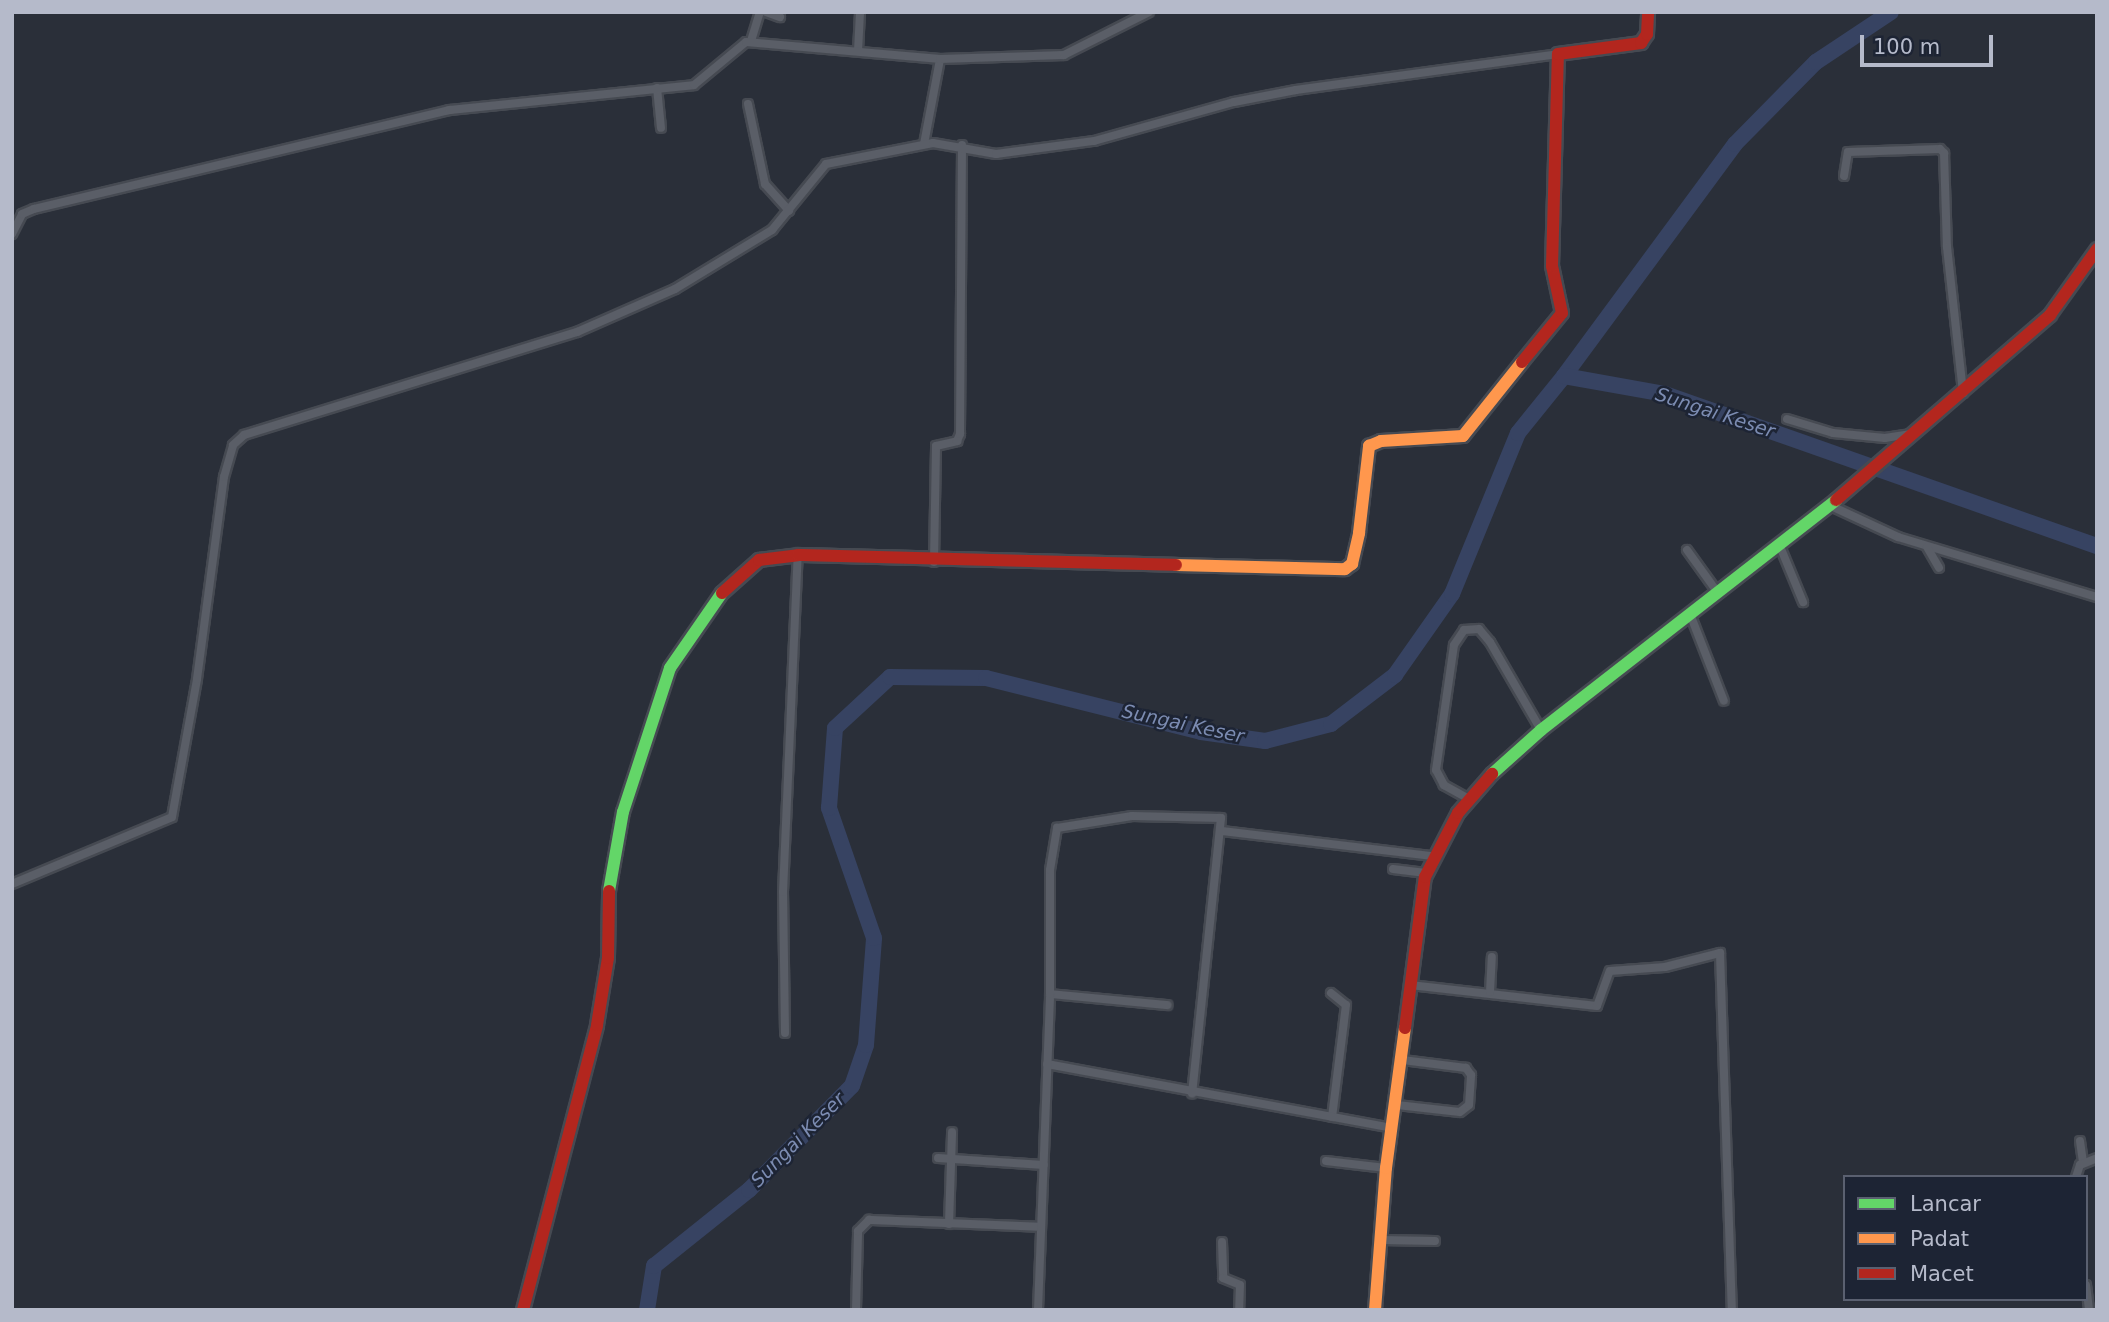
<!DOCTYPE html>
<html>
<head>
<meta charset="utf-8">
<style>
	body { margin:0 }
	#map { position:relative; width:2109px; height:1322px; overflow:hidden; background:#2a2f39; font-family:"DejaVu Sans",sans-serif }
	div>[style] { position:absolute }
	.river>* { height:16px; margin:-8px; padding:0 8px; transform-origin:8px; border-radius:8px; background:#374362 }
	.roads { filter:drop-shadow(2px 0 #464a52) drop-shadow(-2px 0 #464a52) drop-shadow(0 2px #464a52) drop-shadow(0 -2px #464a52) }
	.street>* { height:8px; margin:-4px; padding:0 4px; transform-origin:4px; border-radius:4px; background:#5a5e67 }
	.fast>* { height:12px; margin:-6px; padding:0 6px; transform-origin:6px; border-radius:6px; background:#63d668 }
	.slow>* { height:12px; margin:-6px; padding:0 6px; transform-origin:6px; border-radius:6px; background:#ff974d }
	.jam>* { height:12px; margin:-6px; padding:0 6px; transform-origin:6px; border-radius:6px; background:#b3261e }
	span { translate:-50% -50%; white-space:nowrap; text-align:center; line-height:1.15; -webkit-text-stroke:5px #1d2434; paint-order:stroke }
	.water-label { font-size:19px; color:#7c8cb2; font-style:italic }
	.frame { position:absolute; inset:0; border:14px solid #b5baca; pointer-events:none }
	.legend { position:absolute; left:1843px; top:1175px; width:245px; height:126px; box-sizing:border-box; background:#1d2434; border:2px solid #5a6070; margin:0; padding:9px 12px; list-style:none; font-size:21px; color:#b5baca }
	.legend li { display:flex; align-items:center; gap:14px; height:35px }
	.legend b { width:35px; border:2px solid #5a6070 }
	.scale { position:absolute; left:1860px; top:35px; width:133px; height:32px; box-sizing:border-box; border:4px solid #b5baca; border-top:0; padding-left:9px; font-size:21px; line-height:24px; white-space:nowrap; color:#b5baca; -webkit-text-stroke:5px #1d2434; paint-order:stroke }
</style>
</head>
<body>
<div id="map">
	<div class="river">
		<div style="left:1564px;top:376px;width:288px;rotate:-53.6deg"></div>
		<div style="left:1735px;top:144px;width:115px;rotate:-45.4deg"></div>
		<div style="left:1816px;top:62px;width:90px;rotate:-33.7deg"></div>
		<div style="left:647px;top:1310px;width:45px;rotate:-81deg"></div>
		<div style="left:654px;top:1266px;width:122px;rotate:-38.7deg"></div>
		<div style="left:749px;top:1190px;width:146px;rotate:-45.3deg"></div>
		<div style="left:852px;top:1086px;width:43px;rotate:-71.1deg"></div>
		<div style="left:866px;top:1045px;width:107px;rotate:-85.7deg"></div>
		<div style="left:874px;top:938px;width:138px;rotate:-109.1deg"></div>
		<div style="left:829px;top:808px;width:80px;rotate:-85.7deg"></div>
		<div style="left:835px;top:728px;width:75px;rotate:-42.8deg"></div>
		<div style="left:890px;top:677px;width:96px;rotate:0.6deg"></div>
		<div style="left:986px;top:678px;width:222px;rotate:14.1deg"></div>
		<div style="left:1201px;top:732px;width:65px;rotate:8deg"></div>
		<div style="left:1265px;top:741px;width:68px;rotate:-14.4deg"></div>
		<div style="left:1331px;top:724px;width:81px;rotate:-37.4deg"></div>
		<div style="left:1395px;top:675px;width:99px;rotate:-54.9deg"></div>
		<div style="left:1452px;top:594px;width:174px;rotate:-67.7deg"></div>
		<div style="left:1518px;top:433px;width:73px;rotate:-51.1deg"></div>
		<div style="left:1564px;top:376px;width:103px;rotate:10.1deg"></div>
		<div style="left:1665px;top:394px;width:458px;rotate:19.4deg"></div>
	</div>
	<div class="roads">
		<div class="street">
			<div style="left:766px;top:12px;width:15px;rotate:20deg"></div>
			<div style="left:751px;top:41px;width:30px;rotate:-73deg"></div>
			<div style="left:858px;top:51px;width:39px;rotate:-87deg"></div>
			<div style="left:657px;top:88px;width:40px;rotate:84.3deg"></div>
			<div style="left:748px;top:104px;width:82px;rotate:78deg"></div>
			<div style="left:765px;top:184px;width:36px;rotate:48deg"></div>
			<div style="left:924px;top:144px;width:86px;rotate:-79.3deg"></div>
			<div style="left:1844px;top:176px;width:24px;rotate:-81deg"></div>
			<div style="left:1848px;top:152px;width:92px;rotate:-1.9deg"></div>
			<div style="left:1940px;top:149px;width:6px;rotate:45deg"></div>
			<div style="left:1944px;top:153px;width:94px;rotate:88.2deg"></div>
			<div style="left:1947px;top:247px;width:147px;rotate:83.7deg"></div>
			<div style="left:12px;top:234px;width:22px;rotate:-63deg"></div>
			<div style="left:22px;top:214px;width:13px;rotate:-23deg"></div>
			<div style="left:34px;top:209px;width:427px;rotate:-13.4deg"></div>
			<div style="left:449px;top:110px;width:246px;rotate:-5.8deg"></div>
			<div style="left:694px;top:85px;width:67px;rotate:-39.6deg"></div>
			<div style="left:746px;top:42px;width:195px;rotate:5deg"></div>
			<div style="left:940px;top:59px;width:124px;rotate:-1.8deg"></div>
			<div style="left:1064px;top:55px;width:95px;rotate:-26.8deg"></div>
			<div style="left:1787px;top:419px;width:48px;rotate:16.9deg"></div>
			<div style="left:1833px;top:433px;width:52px;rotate:5.5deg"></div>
			<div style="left:1885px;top:438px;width:25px;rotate:-9deg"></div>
			<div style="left:1829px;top:505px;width:76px;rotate:24.9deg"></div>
			<div style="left:1898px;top:537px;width:208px;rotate:16.8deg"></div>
			<div style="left:1779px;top:544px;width:63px;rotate:67.5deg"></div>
			<div style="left:1927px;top:547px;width:24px;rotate:60deg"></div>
			<div style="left:1687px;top:550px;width:53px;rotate:54.2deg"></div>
			<div style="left:934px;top:562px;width:116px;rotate:-89deg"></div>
			<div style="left:936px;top:446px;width:22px;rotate:-13deg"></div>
			<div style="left:957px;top:441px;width:8px;rotate:-67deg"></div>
			<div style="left:960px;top:434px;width:289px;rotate:-89.6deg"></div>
			<div style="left:1690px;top:614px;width:93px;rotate:68.7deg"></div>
			<div style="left:1469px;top:799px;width:29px;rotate:-151deg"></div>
			<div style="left:1444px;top:785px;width:17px;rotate:-118deg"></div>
			<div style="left:1436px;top:770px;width:126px;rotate:-81.8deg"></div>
			<div style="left:1454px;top:645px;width:18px;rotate:-56deg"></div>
			<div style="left:1464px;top:630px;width:15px;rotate:-4deg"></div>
			<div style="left:1479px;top:629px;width:17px;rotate:50deg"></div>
			<div style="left:1490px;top:642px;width:102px;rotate:59.9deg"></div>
			<div style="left:1222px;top:831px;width:212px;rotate:6.8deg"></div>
			<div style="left:1393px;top:869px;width:33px;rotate:7deg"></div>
			<div style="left:12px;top:884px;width:173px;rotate:-22.7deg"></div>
			<div style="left:172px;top:817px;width:140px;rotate:-79.7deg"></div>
			<div style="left:197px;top:679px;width:204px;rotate:-82.4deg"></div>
			<div style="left:224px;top:477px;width:33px;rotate:-74deg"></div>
			<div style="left:233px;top:445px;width:15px;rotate:-42deg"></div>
			<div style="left:244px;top:435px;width:349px;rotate:-17.2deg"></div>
			<div style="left:577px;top:332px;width:107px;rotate:-23.7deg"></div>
			<div style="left:675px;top:289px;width:114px;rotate:-31.3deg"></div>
			<div style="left:772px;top:230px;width:85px;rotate:-50.7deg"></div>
			<div style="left:826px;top:164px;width:109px;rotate:-11.1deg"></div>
			<div style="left:933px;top:143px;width:64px;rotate:9.9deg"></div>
			<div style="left:996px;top:154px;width:99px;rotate:-7.6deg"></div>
			<div style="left:1094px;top:141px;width:145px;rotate:-15.6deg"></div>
			<div style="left:1234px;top:102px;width:63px;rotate:-11deg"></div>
			<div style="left:1296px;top:90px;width:264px;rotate:-7.8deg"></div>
			<div style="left:1410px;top:985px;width:188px;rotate:6.4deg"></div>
			<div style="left:1597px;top:1006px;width:37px;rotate:-70deg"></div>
			<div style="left:1610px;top:971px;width:55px;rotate:-4.2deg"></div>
			<div style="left:1665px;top:967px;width:57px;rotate:-14.3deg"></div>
			<div style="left:1720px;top:953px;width:357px;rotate:88.1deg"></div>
			<div style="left:1490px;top:992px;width:35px;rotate:-87deg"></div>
			<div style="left:1331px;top:993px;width:19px;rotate:39deg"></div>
			<div style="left:1346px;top:1005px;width:113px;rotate:97.1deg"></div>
			<div style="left:1050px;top:994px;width:118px;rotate:5.4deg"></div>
			<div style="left:785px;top:1033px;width:141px;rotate:-90.8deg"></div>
			<div style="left:783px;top:892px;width:337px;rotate:-87.5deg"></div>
			<div style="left:1047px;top:1064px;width:352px;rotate:10.5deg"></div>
			<div style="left:1397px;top:1105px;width:63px;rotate:6.3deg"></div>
			<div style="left:1460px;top:1112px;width:11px;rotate:-38deg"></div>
			<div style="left:1469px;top:1105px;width:30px;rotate:-86deg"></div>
			<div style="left:1471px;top:1075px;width:9px;rotate:-126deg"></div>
			<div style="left:1466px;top:1068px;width:64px;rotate:-172.9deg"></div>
			<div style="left:2080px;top:1141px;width:21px;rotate:82deg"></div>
			<div style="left:938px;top:1158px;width:106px;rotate:3.8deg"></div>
			<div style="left:1326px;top:1161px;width:60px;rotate:6.7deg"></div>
			<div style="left:2076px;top:1177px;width:13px;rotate:-72deg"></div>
			<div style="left:2080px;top:1165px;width:18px;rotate:-22deg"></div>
			<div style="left:949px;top:1224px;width:92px;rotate:-88.1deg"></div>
			<div style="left:1381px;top:1240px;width:54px;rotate:1.1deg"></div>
			<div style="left:1222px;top:1242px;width:36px;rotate:88deg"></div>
			<div style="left:1223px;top:1278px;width:18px;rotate:22deg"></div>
			<div style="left:1240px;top:1285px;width:25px;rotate:92deg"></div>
			<div style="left:2086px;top:1285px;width:25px;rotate:83deg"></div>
			<div style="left:856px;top:1310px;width:79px;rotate:-88.5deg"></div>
			<div style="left:858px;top:1231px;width:16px;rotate:-45deg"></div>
			<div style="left:869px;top:1220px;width:172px;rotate:2.3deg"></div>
			<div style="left:1038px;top:1310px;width:316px;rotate:-87.8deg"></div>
			<div style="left:1050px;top:994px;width:124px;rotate:-90deg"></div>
			<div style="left:1050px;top:870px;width:43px;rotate:-80.5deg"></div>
			<div style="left:1057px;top:828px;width:76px;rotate:-9.1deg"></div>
			<div style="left:1132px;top:816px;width:89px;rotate:1.3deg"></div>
			<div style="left:1221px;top:818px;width:277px;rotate:96deg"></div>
		</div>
		<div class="fast">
			<div style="left:1492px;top:774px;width:66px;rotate:-41.9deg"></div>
			<div style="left:1541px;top:730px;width:374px;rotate:-37.9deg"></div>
			<div style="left:609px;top:891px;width:80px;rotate:-80deg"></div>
			<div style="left:623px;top:812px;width:151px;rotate:-71.9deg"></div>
			<div style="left:670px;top:668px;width:91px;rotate:-55.3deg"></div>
		</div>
		<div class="slow">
			<div style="left:1176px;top:565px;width:169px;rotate:1.4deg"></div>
			<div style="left:1345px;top:569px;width:9px;rotate:-36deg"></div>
			<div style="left:1352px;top:564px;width:32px;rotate:-77deg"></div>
			<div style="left:1359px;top:533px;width:88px;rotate:-83.4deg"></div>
			<div style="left:1369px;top:446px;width:13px;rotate:-23deg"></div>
			<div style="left:1381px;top:441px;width:82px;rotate:-3.5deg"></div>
			<div style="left:1463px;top:436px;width:95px;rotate:-51.4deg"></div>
			<div style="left:1375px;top:1310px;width:142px;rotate:-85.6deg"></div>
			<div style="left:1386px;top:1168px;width:141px;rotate:-82.3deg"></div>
		</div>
		<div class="jam">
			<div style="left:1522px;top:362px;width:63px;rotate:-50.8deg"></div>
			<div style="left:1562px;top:313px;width:48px;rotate:-102deg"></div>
			<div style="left:1552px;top:266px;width:212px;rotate:-88.4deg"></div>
			<div style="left:1558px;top:54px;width:84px;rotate:-7.5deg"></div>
			<div style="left:1641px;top:43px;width:11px;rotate:-56deg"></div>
			<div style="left:1647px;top:34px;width:22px;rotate:-87deg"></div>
			<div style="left:1836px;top:500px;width:283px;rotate:-40.8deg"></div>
			<div style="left:2050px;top:315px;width:81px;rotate:-54.5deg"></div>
			<div style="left:722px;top:593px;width:50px;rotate:-41.7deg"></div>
			<div style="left:759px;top:560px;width:39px;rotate:-7deg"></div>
			<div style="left:798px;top:555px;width:378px;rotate:1.5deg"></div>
			<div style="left:1405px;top:1028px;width:152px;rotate:-82.5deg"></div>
			<div style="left:1425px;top:877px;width:72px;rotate:-62.7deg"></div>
			<div style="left:1458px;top:813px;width:52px;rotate:-48.9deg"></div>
			<div style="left:523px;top:1310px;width:294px;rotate:-75.4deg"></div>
			<div style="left:597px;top:1025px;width:68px;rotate:-80.7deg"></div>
			<div style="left:608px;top:958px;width:67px;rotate:-89.1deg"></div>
		</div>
	</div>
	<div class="water-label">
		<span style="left:1715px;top:413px;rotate:18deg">Sungai Keser</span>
		<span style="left:1183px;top:724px;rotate:12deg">Sungai Keser</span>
		<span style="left:798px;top:1140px;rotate:-45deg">Sungai Keser</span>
	</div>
	<div class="frame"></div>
	<ul class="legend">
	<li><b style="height:9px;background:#63d668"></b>Lancar</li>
	<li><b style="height:9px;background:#ff974d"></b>Padat</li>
	<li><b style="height:9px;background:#b3261e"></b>Macet</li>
	</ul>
	<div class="scale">100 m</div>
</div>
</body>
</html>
